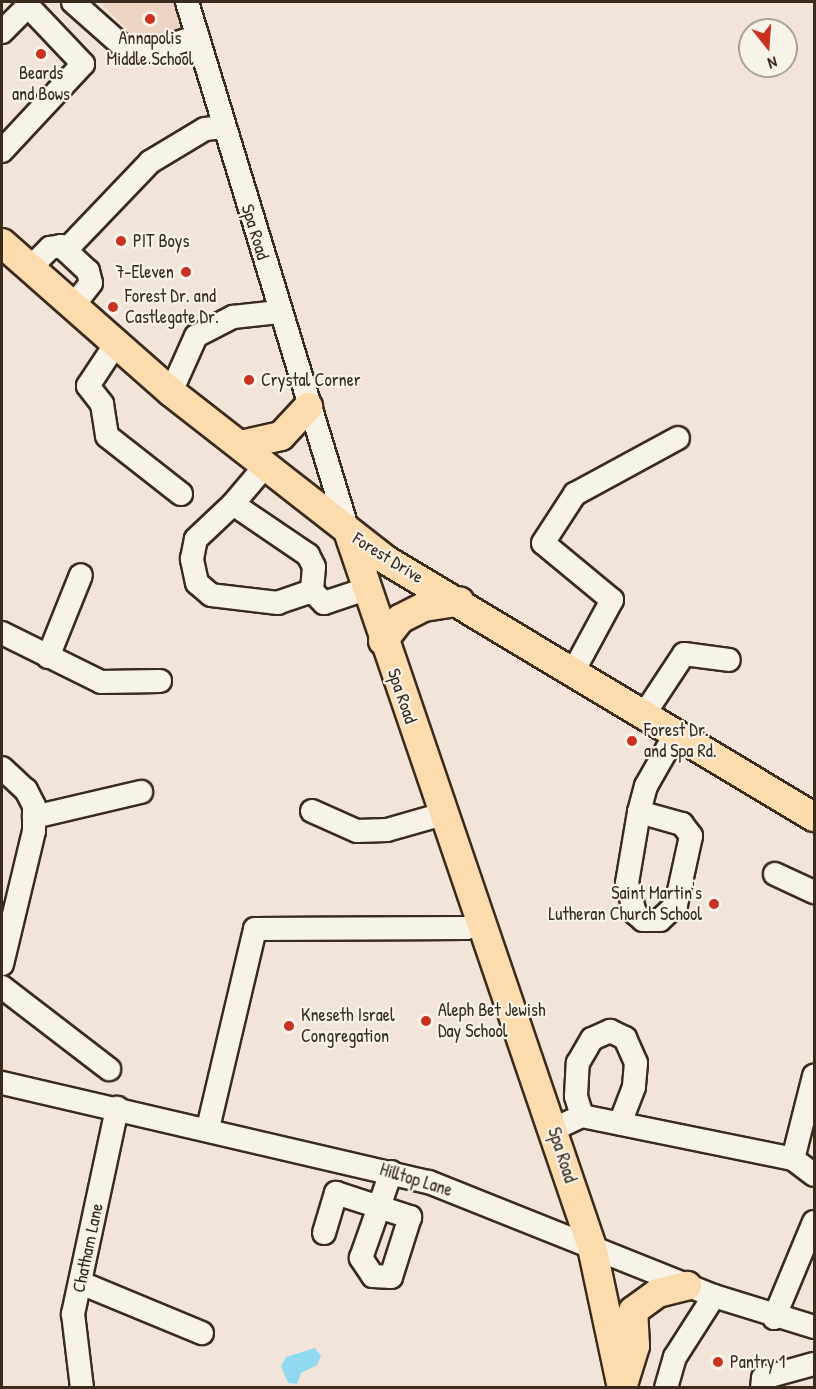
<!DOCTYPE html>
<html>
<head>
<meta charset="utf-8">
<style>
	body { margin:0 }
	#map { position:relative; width:816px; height:1389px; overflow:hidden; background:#f2e4d8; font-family:"Patrick Hand",sans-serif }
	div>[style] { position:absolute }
	.built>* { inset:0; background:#edd3c4 }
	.water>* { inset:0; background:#90daf1 }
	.roads { filter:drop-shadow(2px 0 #3b2a1e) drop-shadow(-2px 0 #3b2a1e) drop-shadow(0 2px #3b2a1e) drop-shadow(0 -2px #3b2a1e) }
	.minor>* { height:22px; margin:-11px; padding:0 11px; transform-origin:11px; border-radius:11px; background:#f7f3e8 }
	.major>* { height:28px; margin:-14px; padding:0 14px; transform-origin:14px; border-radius:14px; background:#fcdcac }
	.dots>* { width:16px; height:16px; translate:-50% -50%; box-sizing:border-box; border:3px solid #f7f3e8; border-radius:50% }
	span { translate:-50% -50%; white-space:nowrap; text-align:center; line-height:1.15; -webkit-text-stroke:4.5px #f7f3e8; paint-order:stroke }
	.poi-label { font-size:18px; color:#3b2a1e }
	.left { translate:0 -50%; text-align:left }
	.right { translate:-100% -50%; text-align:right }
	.street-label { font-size:18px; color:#3b2a1e }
	.frame { position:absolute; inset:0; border:3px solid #3b2a1e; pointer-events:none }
	.north { position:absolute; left:738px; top:18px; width:60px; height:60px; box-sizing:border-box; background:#f7f3e8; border:2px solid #aca397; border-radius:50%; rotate:163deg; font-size:16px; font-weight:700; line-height:24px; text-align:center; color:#3b2a1e }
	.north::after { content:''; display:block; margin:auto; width:21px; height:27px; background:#c8321e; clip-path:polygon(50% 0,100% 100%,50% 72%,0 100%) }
</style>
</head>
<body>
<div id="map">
	<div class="built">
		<div style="clip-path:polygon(100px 2px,179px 2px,189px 36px,150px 53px)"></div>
	</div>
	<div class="water">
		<div style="clip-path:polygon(315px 1348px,321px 1356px,317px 1365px,301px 1373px,297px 1384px,288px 1383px,281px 1366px,286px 1357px)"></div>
	</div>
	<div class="roads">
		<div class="minor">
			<div style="left:73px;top:2px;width:71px;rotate:41.6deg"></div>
			<div style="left:126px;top:49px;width:27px;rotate:4deg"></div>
			<div style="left:153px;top:51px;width:47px;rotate:-18.4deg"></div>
			<div style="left:187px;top:2px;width:556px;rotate:73.06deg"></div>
			<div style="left:2px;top:32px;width:37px;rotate:-45deg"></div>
			<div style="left:28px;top:6px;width:80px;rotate:46.5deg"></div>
			<div style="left:83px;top:64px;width:119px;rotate:133deg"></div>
			<div style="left:66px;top:250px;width:122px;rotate:-46.3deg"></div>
			<div style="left:150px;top:162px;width:64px;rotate:-31deg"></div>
			<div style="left:205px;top:129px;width:19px;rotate:-6deg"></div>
			<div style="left:29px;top:269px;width:30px;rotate:-45deg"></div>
			<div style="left:50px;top:248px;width:11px;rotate:-10deg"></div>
			<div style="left:61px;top:246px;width:37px;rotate:43deg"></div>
			<div style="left:88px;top:271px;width:12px;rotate:76deg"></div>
			<div style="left:91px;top:283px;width:31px;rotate:128deg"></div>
			<div style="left:115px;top:345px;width:49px;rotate:123.4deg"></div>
			<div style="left:88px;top:386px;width:23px;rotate:52deg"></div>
			<div style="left:102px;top:404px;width:32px;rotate:81deg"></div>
			<div style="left:107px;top:436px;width:94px;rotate:38.1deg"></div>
			<div style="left:171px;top:392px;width:61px;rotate:-65.9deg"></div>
			<div style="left:196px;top:336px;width:42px;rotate:-27.2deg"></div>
			<div style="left:233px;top:317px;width:46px;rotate:-6.2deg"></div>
			<div style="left:233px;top:504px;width:50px;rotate:-49.9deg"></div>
			<div style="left:312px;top:591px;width:36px;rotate:161deg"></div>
			<div style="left:278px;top:603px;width:67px;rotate:-173.2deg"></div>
			<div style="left:211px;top:595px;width:18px;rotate:-139deg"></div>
			<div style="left:197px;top:583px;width:25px;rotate:-102deg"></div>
			<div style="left:192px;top:559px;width:20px;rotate:-79deg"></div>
			<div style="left:196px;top:539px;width:51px;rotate:-43.4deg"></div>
			<div style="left:233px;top:504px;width:91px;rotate:34.2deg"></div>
			<div style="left:308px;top:555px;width:13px;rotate:63deg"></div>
			<div style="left:314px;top:567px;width:24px;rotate:95deg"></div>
			<div style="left:312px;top:591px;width:17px;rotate:45deg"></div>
			<div style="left:324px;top:603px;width:44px;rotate:-18.4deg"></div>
			<div style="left:2px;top:633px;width:110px;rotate:26.3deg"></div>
			<div style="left:101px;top:682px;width:59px;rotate:-1deg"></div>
			<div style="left:48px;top:657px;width:88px;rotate:-68.1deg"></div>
			<div style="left:573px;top:672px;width:82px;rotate:-61.6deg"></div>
			<div style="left:612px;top:600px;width:89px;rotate:-140.4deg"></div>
			<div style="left:543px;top:543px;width:59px;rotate:-56.9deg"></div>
			<div style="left:575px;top:494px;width:117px;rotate:-28.5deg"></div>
			<div style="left:643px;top:716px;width:74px;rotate:-56.5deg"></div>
			<div style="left:684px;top:654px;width:45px;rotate:7.6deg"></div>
			<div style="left:2px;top:768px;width:33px;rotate:43deg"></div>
			<div style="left:26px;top:790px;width:18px;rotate:63deg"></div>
			<div style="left:34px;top:806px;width:25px;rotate:90deg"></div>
			<div style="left:34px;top:831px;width:137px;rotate:103.5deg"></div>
			<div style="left:312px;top:811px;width:49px;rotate:24deg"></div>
			<div style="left:357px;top:831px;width:30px;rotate:-2deg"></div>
			<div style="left:387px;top:830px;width:58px;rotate:-15.9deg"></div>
			<div style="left:639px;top:812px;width:45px;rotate:15.6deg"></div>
			<div style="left:682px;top:824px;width:15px;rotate:53deg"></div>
			<div style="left:691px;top:836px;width:71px;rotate:102.3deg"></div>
			<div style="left:676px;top:905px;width:22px;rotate:137deg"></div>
			<div style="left:660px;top:920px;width:17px;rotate:180deg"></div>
			<div style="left:643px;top:920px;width:11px;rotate:-139deg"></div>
			<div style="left:635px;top:913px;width:31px;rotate:-105deg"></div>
			<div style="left:627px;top:883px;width:72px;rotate:-80.4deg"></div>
			<div style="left:639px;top:812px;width:27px;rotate:-75deg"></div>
			<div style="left:646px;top:786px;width:59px;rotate:-60.4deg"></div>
			<div style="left:34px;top:817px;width:110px;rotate:-13.2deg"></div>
			<div style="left:775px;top:874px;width:43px;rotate:24.8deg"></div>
			<div style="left:2px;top:987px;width:135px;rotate:37.5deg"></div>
			<div style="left:2px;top:1083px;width:438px;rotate:13.1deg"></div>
			<div style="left:429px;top:1182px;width:307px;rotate:21.8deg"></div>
			<div style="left:714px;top:1296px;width:105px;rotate:17.2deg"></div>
			<div style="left:582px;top:1116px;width:21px;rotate:-107deg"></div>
			<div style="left:576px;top:1096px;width:33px;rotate:-87deg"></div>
			<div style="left:578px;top:1063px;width:28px;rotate:-60deg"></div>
			<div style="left:592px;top:1039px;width:20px;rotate:-24deg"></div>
			<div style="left:610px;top:1031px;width:17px;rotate:25deg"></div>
			<div style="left:625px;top:1038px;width:27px;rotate:66deg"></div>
			<div style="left:636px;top:1063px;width:24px;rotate:95deg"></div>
			<div style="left:634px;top:1087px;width:39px;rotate:111deg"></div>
			<div style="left:208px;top:1128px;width:204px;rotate:-76.7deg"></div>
			<div style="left:255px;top:929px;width:211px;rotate:-0.3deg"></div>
			<div style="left:466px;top:928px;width:16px;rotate:-15deg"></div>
			<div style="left:554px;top:1129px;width:31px;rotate:-25deg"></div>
			<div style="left:582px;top:1116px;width:215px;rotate:11.5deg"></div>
			<div style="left:793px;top:1159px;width:86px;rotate:-75.8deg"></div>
			<div style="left:793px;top:1159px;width:26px;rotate:37deg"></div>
			<div style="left:324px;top:1233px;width:42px;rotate:-73.3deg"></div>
			<div style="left:336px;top:1193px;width:45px;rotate:18deg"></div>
			<div style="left:379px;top:1207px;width:33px;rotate:18deg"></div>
			<div style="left:410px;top:1217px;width:63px;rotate:107.6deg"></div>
			<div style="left:391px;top:1277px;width:18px;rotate:-177deg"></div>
			<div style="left:373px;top:1276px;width:22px;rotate:-124deg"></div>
			<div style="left:361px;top:1258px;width:54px;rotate:-70.6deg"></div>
			<div style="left:379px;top:1207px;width:37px;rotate:-71deg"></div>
			<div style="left:81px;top:1283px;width:131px;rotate:22.5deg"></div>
			<div style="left:774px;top:1318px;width:104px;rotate:-67.4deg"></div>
			<div style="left:82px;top:1388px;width:75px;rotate:-96.9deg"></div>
			<div style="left:73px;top:1314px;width:211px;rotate:-77.9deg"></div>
			<div style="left:666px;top:1388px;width:32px;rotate:-74deg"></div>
			<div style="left:675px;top:1357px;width:72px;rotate:-57.4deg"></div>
			<div style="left:762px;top:1388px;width:10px;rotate:-84deg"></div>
			<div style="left:763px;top:1378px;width:53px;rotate:-15.4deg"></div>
		</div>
		<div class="major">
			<div style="left:2px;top:243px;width:225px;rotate:41.4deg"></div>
			<div style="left:171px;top:392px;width:273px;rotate:38deg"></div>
			<div style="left:386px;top:560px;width:499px;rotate:31deg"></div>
			<div style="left:241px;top:445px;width:41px;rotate:-12.7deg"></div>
			<div style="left:281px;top:436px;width:40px;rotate:-47deg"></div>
			<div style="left:349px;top:534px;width:753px;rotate:71.18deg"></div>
			<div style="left:592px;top:1247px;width:144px;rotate:78deg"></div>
			<div style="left:383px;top:641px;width:28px;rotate:-52deg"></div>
			<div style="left:400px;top:619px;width:27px;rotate:-27deg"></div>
			<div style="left:424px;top:607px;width:36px;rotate:-9deg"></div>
			<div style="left:623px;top:1385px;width:41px;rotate:-72.9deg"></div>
			<div style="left:635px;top:1346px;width:35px;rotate:-93deg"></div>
			<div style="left:633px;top:1311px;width:31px;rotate:-36deg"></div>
			<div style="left:658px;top:1293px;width:30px;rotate:-14deg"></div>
		</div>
	</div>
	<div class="dots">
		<div style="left:150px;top:19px;background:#c8321e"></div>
		<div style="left:41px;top:54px;background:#c8321e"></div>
		<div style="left:121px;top:241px;background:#c8321e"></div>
		<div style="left:186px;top:272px;background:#c8321e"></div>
		<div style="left:113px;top:307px;background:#c8321e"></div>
		<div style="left:249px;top:380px;background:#c8321e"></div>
		<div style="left:632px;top:741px;background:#c8321e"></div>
		<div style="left:714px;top:904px;background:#c8321e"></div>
		<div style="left:426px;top:1021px;background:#c8321e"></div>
		<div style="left:289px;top:1026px;background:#c8321e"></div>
		<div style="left:718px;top:1362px;background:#c8321e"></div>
	</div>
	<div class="poi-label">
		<span style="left:150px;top:49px">Annapolis<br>Middle School</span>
		<span style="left:41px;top:84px">Beards<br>and Bows</span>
		<span class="left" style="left:133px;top:241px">PIT Boys</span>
		<span class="right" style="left:174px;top:272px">7-Eleven</span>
		<span class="left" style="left:125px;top:307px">Forest Dr. and<br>Castlegate Dr.</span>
		<span class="left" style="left:261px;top:380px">Crystal Corner</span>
		<span class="left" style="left:644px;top:741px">Forest Dr.<br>and Spa Rd.</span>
		<span class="right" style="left:702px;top:904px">Saint Martin's<br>Lutheran Church School</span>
		<span class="left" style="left:438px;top:1021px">Aleph Bet Jewish<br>Day School</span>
		<span class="left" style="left:301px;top:1026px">Kneseth Israel<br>Congregation</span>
		<span class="left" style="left:730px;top:1362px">Pantry 1</span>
	</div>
	<div class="street-label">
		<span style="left:255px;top:232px;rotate:73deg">Spa Road</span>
		<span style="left:388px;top:558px;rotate:32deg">Forest Drive</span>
		<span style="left:402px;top:696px;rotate:71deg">Spa Road</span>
		<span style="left:562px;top:1155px;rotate:72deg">Spa Road</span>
		<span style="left:416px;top:1180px;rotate:17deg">Hilltop Lane</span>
		<span style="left:88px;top:1248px;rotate:-78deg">Chatham Lane</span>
	</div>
	<div class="frame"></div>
	<div class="north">N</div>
</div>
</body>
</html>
